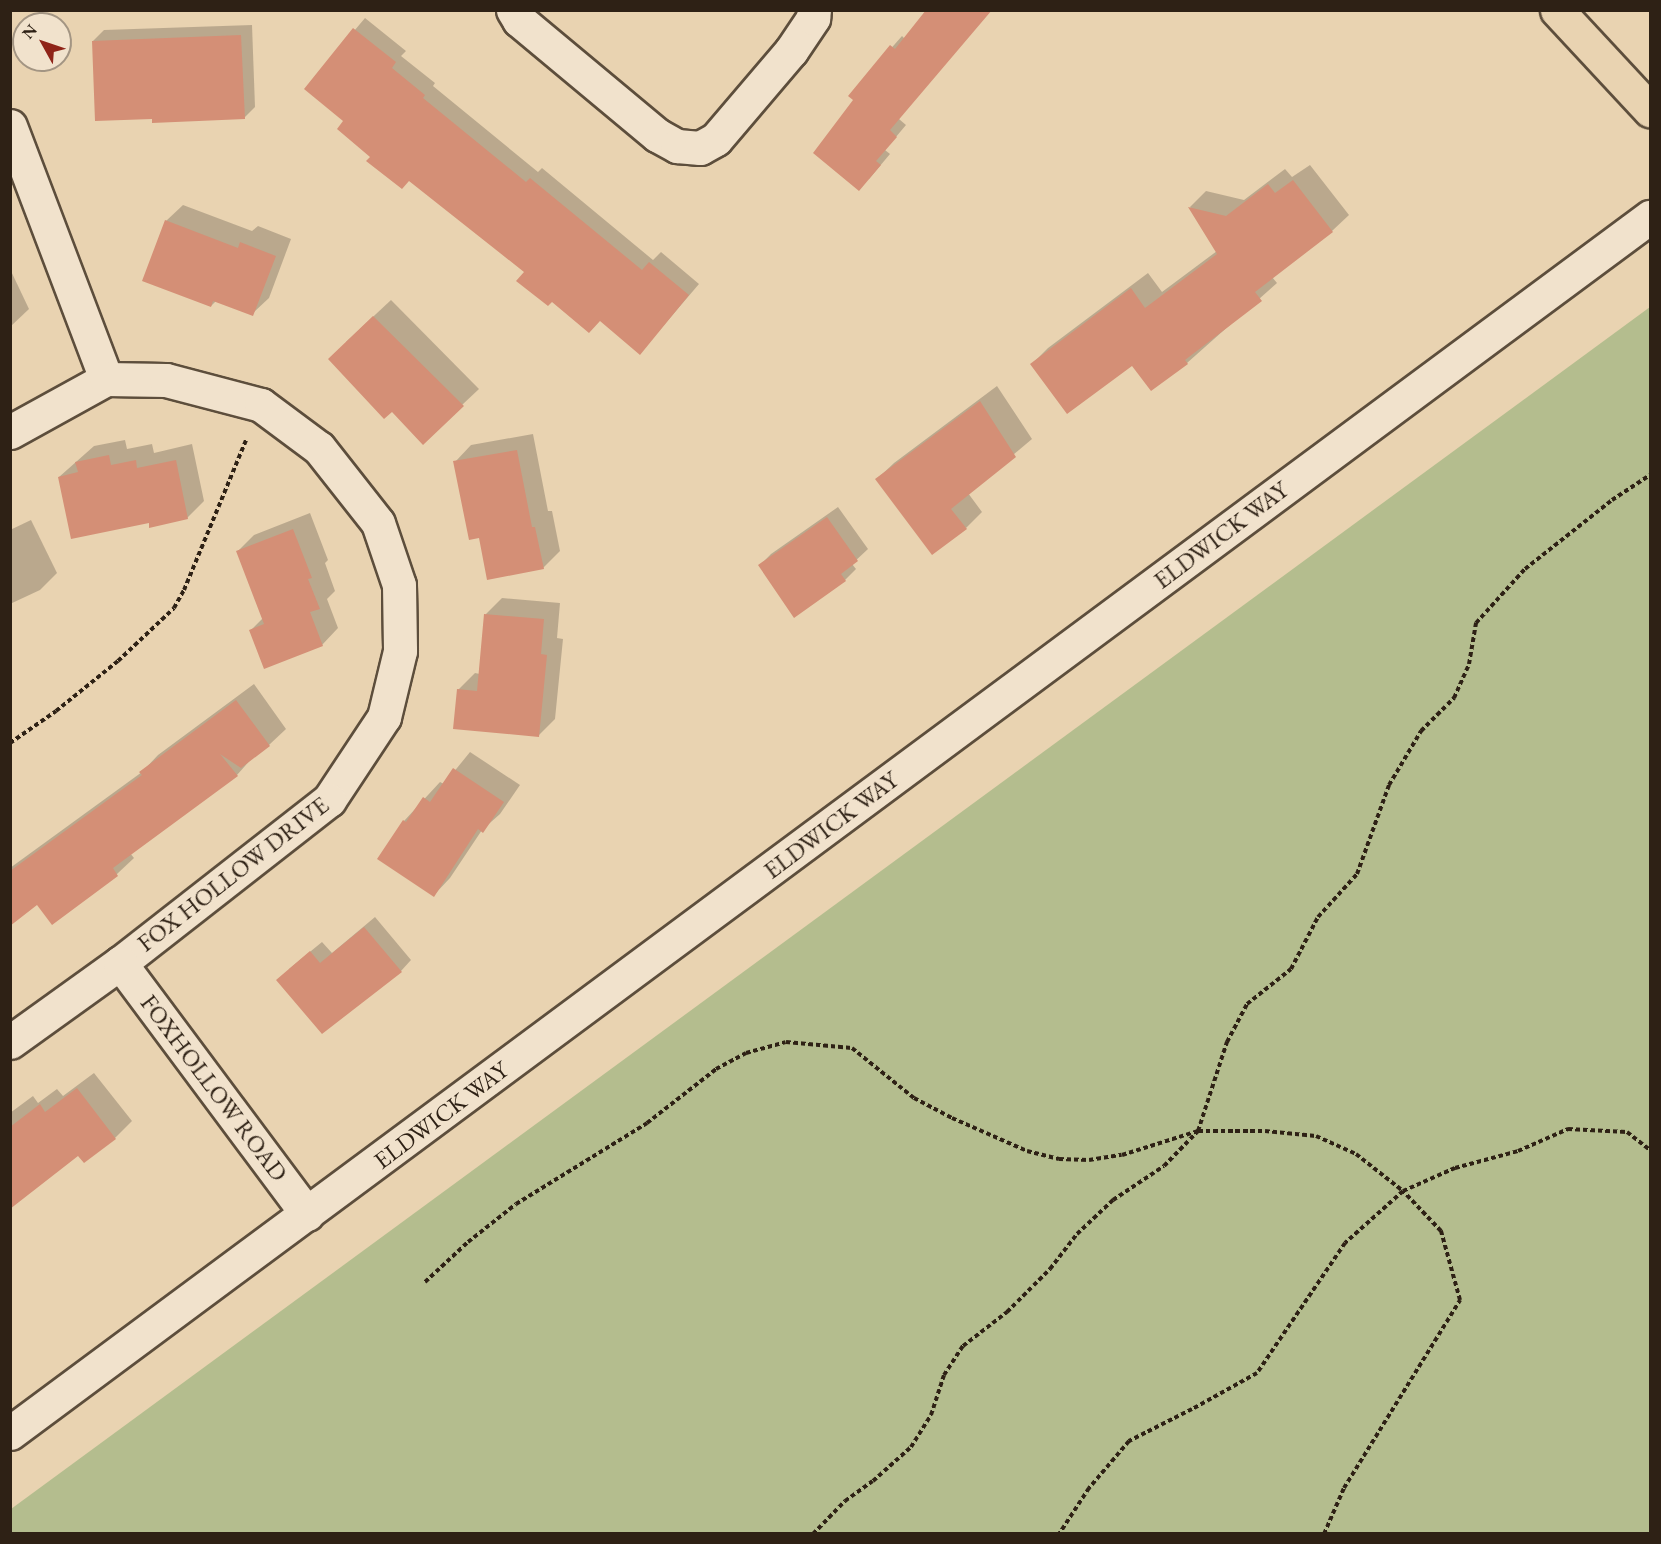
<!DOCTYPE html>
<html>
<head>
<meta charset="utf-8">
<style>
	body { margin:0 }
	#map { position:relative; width:1661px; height:1544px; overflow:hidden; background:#e9d3b1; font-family:"EB Garamond",serif }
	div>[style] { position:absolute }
	.green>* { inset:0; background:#b4bd8e }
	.shadow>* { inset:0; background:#0003 }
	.building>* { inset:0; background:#d48f76 }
	.path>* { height:4px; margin-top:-2px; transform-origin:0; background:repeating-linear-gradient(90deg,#2e2115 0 4.5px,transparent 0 7.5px) }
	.roads { filter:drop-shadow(2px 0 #5d4e3c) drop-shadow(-2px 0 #5d4e3c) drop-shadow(0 2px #5d4e3c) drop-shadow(0 -2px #5d4e3c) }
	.minor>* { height:33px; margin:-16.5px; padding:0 16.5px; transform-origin:16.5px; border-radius:16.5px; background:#f1e2cc }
	.primary>* { height:33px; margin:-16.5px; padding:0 16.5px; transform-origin:16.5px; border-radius:16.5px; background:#e9d3b1 }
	span { translate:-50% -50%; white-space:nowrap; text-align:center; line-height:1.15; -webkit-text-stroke:6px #f1e2cc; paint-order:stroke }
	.street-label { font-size:24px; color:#2e2115 }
	.frame { position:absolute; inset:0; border:12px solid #2e2115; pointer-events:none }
	.north { position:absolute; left:12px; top:12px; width:60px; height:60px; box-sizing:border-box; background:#f1e2cc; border:2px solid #a39583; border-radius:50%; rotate:310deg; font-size:16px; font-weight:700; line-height:24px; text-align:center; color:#2e2115 }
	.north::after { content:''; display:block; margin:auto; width:21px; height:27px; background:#8f2418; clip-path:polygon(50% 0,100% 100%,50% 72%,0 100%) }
</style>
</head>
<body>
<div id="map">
	<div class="green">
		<div style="clip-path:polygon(1650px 307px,1650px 1533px,11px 1533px,11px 1509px)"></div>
	</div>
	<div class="shadow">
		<div style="clip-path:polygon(365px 18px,406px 51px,401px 56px,435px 83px,433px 86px,538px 172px,542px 168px,653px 260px,661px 252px,699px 284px,640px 353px,601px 319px,526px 272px,409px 180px,372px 157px,346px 121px,306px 88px)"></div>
		<div style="clip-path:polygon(252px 25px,255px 107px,244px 118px,93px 41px,104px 30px)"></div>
		<div style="clip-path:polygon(902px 36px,905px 39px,899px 119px,906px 125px,885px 150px,890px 154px,869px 179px,855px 100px,850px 95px)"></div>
		<div style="clip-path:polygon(1310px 165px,1349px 215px,1332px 231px,1272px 277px,1277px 283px,1187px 363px,1032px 364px,1048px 348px,1148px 273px,1162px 292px,1217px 251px,1190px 207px,1206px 191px,1244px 200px,1285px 169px,1292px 177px)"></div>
		<div style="clip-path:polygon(183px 205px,252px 231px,258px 226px,291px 239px,269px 298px,252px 314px,216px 301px,211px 306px,166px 221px)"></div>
		<div style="clip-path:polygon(10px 269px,29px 309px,10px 327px)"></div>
		<div style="clip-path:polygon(391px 300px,479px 389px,462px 405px,346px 342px)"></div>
		<div style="clip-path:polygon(997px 386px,1032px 439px,968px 493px,982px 512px,966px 528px,877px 479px,894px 463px)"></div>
		<div style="clip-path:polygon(533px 434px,548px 511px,552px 511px,560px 551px,543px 568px,480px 536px,455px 462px,471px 445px)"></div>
		<div style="clip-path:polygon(125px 440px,127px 449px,152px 444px,154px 453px,192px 444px,204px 501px,187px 518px,150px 521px,59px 477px,94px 446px)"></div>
		<div style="clip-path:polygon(838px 507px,868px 549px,852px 564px,856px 569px,845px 580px,760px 565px,771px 554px)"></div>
		<div style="clip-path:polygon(310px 513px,328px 560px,325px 563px,335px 591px,327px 599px,338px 628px,322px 645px,251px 630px,263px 618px,238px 551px,254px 535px)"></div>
		<div style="clip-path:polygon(31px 520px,57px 573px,40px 590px,10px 604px,10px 530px)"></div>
		<div style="clip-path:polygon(502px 598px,560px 603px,557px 638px,563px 639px,555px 719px,539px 735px,458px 690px,475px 673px,480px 674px,486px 614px)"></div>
		<div style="clip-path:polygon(254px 684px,286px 729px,269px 745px,253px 757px,237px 775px,130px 853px,134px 858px,117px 874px,52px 923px,38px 903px,10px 924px,10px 868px,142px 772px,158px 755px)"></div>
		<div style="clip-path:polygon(470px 752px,520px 785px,500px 814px,482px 830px,450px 878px,434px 895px,404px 821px,440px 782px,444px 784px)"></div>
		<div style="clip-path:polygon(375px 917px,411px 960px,401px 971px,289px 969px,322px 942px,332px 953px)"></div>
		<div style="clip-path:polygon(94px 1073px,132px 1121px,115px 1138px,79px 1154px,10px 1207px,10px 1113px,33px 1096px,38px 1103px,57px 1089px,63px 1096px)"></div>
	</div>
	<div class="building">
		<div style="clip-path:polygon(926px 10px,992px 10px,890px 130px,897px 137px,876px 161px,881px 165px,859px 191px,813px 153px,853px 100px,848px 96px,890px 45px,895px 49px)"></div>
		<div style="clip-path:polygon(353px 28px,396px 62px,392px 68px,425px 95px,423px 98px,526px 182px,530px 178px,642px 270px,649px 262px,689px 295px,640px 355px,600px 321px,589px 333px,552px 302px,548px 306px,516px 281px,524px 272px,409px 181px,402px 189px,366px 161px,370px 157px,337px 129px,343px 121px,304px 89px)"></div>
		<div style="clip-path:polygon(241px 35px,245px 119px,152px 123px,152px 119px,95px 121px,92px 41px)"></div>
		<div style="clip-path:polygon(1293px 180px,1333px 232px,1255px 292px,1262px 301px,1185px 360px,1188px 364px,1151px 391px,1132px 366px,1067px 414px,1030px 364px,1131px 288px,1145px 308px,1217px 254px,1188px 207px,1226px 216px,1268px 184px,1275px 193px)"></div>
		<div style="clip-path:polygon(165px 220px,238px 248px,240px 242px,276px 256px,253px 316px,213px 301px,211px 307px,142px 281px)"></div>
		<div style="clip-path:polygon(373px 316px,464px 406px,423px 445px,392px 412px,384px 419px,328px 359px)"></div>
		<div style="clip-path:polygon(980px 401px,1016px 457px,951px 509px,967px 529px,932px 555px,875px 479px)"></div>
		<div style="clip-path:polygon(517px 450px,532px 527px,535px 527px,544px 569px,487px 580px,479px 538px,469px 540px,453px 461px)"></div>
		<div style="clip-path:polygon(109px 455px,111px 465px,136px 460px,137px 468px,176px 460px,188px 519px,149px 528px,149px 523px,71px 539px,58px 477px,78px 472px,75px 462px)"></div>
		<div style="clip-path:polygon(827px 517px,858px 561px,841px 574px,846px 581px,794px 618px,758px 565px)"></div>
		<div style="clip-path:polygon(293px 529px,312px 578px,308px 579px,320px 609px,310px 612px,323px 646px,264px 669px,249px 630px,264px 624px,236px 551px)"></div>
		<div style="clip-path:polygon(484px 614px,544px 619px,541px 654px,547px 655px,539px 737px,453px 729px,457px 689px,477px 691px)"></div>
		<div style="clip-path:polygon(236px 700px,270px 746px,241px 768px,220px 754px,238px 776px,113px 868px,118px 876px,52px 925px,37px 905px,10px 926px,10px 871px,142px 775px,139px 772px)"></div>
		<div style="clip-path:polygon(453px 768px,504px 802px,483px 833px,478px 829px,434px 897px,377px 859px,403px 820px,406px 822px,423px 797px,430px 802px)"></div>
		<div style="clip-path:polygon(364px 927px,402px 972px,322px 1034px,276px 980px,310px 951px,320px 963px)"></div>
		<div style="clip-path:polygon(77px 1088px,116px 1139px,84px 1163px,78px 1156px,10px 1209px,10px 1127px,40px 1104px,45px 1112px)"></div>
	</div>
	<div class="path">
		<div style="left:10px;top:743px;width:56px;rotate:-34.8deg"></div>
		<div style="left:56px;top:711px;width:80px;rotate:-38.9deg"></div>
		<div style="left:118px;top:661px;width:77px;rotate:-43.4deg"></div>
		<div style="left:174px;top:608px;width:21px;rotate:-61deg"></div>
		<div style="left:184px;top:590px;width:162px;rotate:-67.5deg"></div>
		<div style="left:425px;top:1282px;width:59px;rotate:-42.9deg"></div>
		<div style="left:468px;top:1242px;width:61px;rotate:-38.4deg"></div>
		<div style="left:516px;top:1204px;width:154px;rotate:-31.7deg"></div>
		<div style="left:647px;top:1123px;width:88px;rotate:-38deg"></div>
		<div style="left:716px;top:1069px;width:34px;rotate:-28deg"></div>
		<div style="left:746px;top:1053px;width:41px;rotate:-15.4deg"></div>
		<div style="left:786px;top:1042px;width:66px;rotate:5.2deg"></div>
		<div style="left:852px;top:1048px;width:80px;rotate:38.9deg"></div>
		<div style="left:914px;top:1098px;width:43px;rotate:27.8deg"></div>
		<div style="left:952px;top:1118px;width:82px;rotate:23.7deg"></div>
		<div style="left:1027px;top:1151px;width:33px;rotate:14deg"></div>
		<div style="left:1059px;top:1159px;width:30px;rotate:2deg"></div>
		<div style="left:1089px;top:1160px;width:33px;rotate:-9deg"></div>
		<div style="left:1122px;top:1155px;width:80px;rotate:-17.5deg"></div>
		<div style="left:1198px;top:1131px;width:94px;rotate:-72deg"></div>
		<div style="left:1227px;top:1042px;width:43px;rotate:-62.2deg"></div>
		<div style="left:1247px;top:1004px;width:56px;rotate:-38.5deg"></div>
		<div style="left:1291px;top:969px;width:59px;rotate:-62.6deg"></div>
		<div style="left:1318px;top:917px;width:58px;rotate:-47.8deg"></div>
		<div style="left:1357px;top:874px;width:95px;rotate:-70.2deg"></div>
		<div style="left:1389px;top:785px;width:63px;rotate:-59.3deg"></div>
		<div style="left:1421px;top:731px;width:47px;rotate:-45deg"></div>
		<div style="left:1454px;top:698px;width:37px;rotate:-66deg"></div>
		<div style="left:1469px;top:664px;width:42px;rotate:-80.3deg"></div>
		<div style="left:1476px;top:623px;width:73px;rotate:-47.8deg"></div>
		<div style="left:1525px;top:569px;width:111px;rotate:-38.4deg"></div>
		<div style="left:1612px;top:500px;width:45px;rotate:-33.3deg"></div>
		<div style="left:813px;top:1534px;width:46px;rotate:-45.9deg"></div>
		<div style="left:845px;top:1501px;width:34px;rotate:-36deg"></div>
		<div style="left:873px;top:1481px;width:51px;rotate:-41.8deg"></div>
		<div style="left:911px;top:1447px;width:38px;rotate:-58deg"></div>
		<div style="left:931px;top:1415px;width:42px;rotate:-72deg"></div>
		<div style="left:944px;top:1375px;width:35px;rotate:-57deg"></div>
		<div style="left:963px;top:1346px;width:56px;rotate:-37.7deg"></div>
		<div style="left:1007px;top:1312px;width:61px;rotate:-45deg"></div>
		<div style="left:1050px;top:1269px;width:44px;rotate:-52.4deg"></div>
		<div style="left:1077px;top:1234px;width:50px;rotate:-43.4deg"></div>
		<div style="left:1113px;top:1200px;width:61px;rotate:-33.7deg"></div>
		<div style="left:1164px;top:1166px;width:49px;rotate:-45.8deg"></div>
		<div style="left:1198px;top:1131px;width:67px"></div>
		<div style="left:1265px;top:1131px;width:51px;rotate:5.6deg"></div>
		<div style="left:1316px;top:1136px;width:44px;rotate:24.2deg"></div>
		<div style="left:1356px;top:1154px;width:60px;rotate:38.2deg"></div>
		<div style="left:1403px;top:1191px;width:78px;rotate:138.1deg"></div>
		<div style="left:1345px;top:1243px;width:157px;rotate:124.1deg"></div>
		<div style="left:1257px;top:1373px;width:74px;rotate:151deg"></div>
		<div style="left:1192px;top:1409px;width:71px;rotate:153.1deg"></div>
		<div style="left:1129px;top:1441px;width:62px;rotate:130.4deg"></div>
		<div style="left:1089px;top:1488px;width:55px;rotate:123.1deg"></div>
		<div style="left:1324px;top:1534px;width:50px;rotate:-66.5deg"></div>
		<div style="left:1344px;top:1488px;width:221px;rotate:-58.3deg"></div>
		<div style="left:1460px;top:1300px;width:72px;rotate:-105.4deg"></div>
		<div style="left:1441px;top:1231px;width:55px;rotate:-133.5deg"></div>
		<div style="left:1403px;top:1191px;width:57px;rotate:-23.9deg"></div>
		<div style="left:1455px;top:1168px;width:65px;rotate:-15.1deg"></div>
		<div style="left:1518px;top:1151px;width:55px;rotate:-23.7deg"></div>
		<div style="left:1568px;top:1129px;width:59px;rotate:2.9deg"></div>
		<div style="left:1627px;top:1132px;width:29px;rotate:38deg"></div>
	</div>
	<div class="roads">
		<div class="minor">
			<div style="left:513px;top:10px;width:12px;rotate:59deg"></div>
			<div style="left:519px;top:20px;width:180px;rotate:39.8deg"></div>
			<div style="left:657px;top:135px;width:23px;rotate:29deg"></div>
			<div style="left:677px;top:146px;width:23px;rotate:5deg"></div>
			<div style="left:700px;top:148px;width:18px;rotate:-29deg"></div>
			<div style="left:716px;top:139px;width:116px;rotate:-49.6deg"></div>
			<div style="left:791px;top:51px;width:40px;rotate:-56deg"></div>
			<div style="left:813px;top:18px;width:8px;rotate:-83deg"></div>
			<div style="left:10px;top:126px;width:271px;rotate:69.2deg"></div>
			<div style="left:10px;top:432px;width:110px;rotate:-28.9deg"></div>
			<div style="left:106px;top:379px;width:60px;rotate:1deg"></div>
			<div style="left:166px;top:380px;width:98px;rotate:14.7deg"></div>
			<div style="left:261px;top:405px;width:72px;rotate:36.6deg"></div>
			<div style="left:319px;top:448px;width:95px;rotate:51.8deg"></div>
			<div style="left:378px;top:523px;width:65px;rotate:71.3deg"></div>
			<div style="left:399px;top:585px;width:66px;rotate:89.1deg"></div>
			<div style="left:400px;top:651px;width:68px;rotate:103.6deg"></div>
			<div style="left:384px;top:717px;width:100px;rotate:123.5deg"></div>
			<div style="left:329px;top:800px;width:265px;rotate:142deg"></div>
			<div style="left:120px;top:963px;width:135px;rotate:144.3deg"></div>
			<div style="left:120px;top:963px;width:313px;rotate:53.3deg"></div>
			<div style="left:10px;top:1433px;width:2042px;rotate:-36.56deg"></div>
		</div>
		<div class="primary">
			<div style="left:1557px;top:10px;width:137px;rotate:47.1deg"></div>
		</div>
	</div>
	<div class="street-label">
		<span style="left:1221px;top:535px;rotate:-37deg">ELDWICK WAY</span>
		<span style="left:831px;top:825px;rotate:-37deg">ELDWICK WAY</span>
		<span style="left:233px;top:874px;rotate:-38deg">FOX HOLLOW DRIVE</span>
		<span style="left:214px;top:1088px;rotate:53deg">FOXHOLLOW ROAD</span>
		<span style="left:441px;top:1115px;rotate:-37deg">ELDWICK WAY</span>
	</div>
	<div class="frame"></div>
	<div class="north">N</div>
</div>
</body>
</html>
